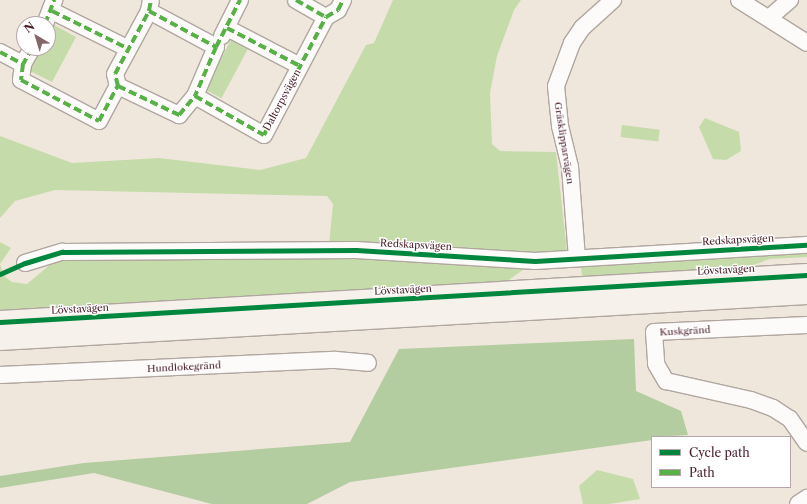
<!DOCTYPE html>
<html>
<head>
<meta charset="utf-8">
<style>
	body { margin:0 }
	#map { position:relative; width:807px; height:504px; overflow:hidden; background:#efe7db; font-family:"Libre Caslon Text",serif }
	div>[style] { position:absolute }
	.green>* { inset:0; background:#c5dcaa; transform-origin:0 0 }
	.forest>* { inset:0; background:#b3cca0 }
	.roads { filter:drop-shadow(1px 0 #b0a6a0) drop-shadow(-1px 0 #b0a6a0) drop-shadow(0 1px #b0a6a0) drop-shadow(0 -1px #b0a6a0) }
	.street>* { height:16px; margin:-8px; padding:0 8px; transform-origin:8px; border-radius:8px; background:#fdfbfa }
	.secondary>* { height:22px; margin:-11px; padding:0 11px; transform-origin:11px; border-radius:11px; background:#f6f1eb }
	.quiet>* { height:4px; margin-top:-2px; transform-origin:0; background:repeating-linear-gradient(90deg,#57b146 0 8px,transparent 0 12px) }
	.cycleway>* { height:5px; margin:-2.5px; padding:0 2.5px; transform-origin:2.5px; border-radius:2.5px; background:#00873e }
	span { translate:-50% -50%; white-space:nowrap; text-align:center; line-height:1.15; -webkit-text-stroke:3px #fff; paint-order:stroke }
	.street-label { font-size:10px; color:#4a1f2b }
	.legend { position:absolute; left:651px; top:436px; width:140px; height:52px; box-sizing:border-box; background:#fff; border:1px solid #b7a5aa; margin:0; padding:5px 7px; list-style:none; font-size:12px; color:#4a1f2b }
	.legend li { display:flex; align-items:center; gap:8px; height:20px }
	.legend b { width:20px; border:1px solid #b7a5aa }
	.north { position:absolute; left:16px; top:16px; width:40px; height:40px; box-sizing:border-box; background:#fff; border:1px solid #b7a5aa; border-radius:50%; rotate:322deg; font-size:11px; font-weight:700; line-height:16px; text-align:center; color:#4a1f2b }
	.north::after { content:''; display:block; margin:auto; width:14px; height:18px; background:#846569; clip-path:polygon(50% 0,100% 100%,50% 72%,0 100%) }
</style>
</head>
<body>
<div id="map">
	<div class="green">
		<div style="clip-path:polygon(393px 0,521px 0,514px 10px,497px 56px,490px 93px,492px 144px,500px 151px,556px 152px,567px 252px,543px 255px,407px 245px,329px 244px,333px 204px,327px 196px,55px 190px,15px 201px,0 218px,0 136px,72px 163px,159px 158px,260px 170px,306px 158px,366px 45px,374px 43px)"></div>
		<div style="clip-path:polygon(54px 25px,76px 37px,52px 82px,30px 71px,42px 48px,48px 48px,48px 36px)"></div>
		<div style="left:231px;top:40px;width:19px;height:56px;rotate:28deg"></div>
		<div style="clip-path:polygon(705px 118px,739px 132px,741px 151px,726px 160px,713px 159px,699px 127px)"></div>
		<div style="left:622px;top:125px;width:38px;height:12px;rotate:7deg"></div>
		<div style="clip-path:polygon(0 242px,11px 248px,0 264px,4px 276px,12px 282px,27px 284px,58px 258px,388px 258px,527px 267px,506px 282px,0 312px)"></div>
		<div style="clip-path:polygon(807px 249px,807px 257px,770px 259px,742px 269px,582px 277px,581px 265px)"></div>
		<div style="clip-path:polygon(597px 470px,633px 479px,640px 499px,609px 504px,583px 504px,579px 486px)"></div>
	</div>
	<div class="forest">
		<div style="clip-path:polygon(634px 339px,636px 391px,681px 411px,688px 435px,652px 437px,652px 440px,350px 482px,307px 504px,212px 504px,94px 473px,0 488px,0 476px,84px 463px,350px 442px,399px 349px)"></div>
	</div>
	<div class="roads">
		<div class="street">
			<div style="left:296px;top:0;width:34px;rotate:30deg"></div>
			<div style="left:739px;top:0;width:80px;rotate:32.3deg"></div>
			<div style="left:52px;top:11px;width:84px;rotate:26.3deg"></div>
			<div style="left:149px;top:11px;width:76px;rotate:28.2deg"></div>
			<div style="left:216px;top:47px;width:53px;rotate:113.2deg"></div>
			<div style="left:769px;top:18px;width:28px;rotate:-41deg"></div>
			<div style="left:45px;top:24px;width:26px;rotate:-69deg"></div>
			<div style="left:227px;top:28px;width:82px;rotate:27.5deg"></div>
			<div style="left:222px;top:36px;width:40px;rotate:-63.4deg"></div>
			<div style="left:32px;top:48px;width:18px;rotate:119deg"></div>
			<div style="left:23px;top:64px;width:16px;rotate:97deg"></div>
			<div style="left:21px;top:80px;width:88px;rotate:27.7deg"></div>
			<div style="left:99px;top:121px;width:40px;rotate:-62deg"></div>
			<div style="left:118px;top:86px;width:12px;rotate:-104deg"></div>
			<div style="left:115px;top:74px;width:72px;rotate:-61.6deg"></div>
			<div style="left:149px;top:11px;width:11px;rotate:-80deg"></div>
			<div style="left:0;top:52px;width:26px;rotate:28deg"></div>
			<div style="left:118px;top:86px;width:68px;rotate:25.4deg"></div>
			<div style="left:179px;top:115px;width:25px;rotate:-50deg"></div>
			<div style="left:195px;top:96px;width:79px;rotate:29.5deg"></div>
			<div style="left:264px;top:135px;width:133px;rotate:-62.3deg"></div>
			<div style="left:326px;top:17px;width:14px;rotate:-30deg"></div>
			<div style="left:338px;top:10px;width:11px;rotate:-63deg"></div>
			<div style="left:577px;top:258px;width:91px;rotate:-94.4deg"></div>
			<div style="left:570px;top:167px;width:42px;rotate:-103.7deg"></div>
			<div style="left:560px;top:126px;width:40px;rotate:-95.7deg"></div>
			<div style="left:556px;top:86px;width:46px;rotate:-69.6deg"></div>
			<div style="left:572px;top:43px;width:18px;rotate:-56deg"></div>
			<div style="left:582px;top:28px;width:42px;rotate:-42.1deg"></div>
			<div style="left:25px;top:263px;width:39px;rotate:-17deg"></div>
			<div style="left:62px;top:252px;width:294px;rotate:-0.4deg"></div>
			<div style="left:356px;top:250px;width:179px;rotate:3.5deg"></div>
			<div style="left:535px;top:261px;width:272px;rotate:-3.4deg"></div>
			<div style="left:807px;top:325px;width:153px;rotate:177.4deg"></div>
			<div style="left:654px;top:332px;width:32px;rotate:86deg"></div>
			<div style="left:656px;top:364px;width:20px;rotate:60deg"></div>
			<div style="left:666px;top:381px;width:87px;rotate:12.6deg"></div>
			<div style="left:751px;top:400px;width:23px;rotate:20deg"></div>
			<div style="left:773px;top:408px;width:20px;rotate:33deg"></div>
			<div style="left:790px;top:419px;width:29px;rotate:55deg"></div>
			<div style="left:0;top:375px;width:336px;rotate:-2.6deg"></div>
			<div style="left:336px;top:360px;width:32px;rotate:5deg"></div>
			<div style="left:798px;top:504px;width:11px;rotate:-34deg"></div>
		</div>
		<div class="secondary">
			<div style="left:0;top:322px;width:808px;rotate:-3.33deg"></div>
			<div style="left:0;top:339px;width:808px;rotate:-3.26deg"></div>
		</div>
	</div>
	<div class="quiet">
		<div style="left:296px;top:0;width:34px;rotate:30deg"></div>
		<div style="left:52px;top:11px;width:84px;rotate:26.3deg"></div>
		<div style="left:149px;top:11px;width:76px;rotate:28.2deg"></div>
		<div style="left:216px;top:47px;width:53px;rotate:113.2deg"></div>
		<div style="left:45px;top:24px;width:26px;rotate:-69deg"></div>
		<div style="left:227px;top:28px;width:82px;rotate:27.5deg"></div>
		<div style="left:216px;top:47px;width:53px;rotate:-62.9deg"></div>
		<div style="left:32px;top:48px;width:18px;rotate:119deg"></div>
		<div style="left:23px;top:64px;width:16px;rotate:97deg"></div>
		<div style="left:21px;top:80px;width:88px;rotate:27.7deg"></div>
		<div style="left:99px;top:121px;width:40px;rotate:-62deg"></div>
		<div style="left:118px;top:86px;width:12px;rotate:-104deg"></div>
		<div style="left:115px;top:74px;width:72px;rotate:-61.6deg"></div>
		<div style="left:149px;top:11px;width:11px;rotate:-80deg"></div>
		<div style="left:0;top:52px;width:26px;rotate:28deg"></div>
		<div style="left:118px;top:86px;width:68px;rotate:25.4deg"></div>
		<div style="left:179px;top:115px;width:25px;rotate:-50deg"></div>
		<div style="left:195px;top:96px;width:79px;rotate:29.5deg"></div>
		<div style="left:264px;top:135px;width:133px;rotate:-62.3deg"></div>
		<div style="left:326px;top:17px;width:14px;rotate:-30deg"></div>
		<div style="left:338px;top:10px;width:11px;rotate:-63deg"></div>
	</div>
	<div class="cycleway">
		<div style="left:0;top:274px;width:27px;rotate:-24deg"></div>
		<div style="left:25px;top:263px;width:39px;rotate:-17deg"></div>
		<div style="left:62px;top:252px;width:294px;rotate:-0.4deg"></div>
		<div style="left:356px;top:250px;width:179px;rotate:3.5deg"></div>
		<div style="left:535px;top:261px;width:272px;rotate:-3.4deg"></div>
		<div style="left:0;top:322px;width:808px;rotate:-3.33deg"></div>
	</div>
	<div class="street-label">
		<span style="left:282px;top:100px;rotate:-62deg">Daltorpsvägen</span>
		<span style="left:564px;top:143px;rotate:81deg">Gräsklipparvägen</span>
		<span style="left:738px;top:240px;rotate:-3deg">Redskapsvägen</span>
		<span style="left:416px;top:245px;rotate:3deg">Redskapsvägen</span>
		<span style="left:726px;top:270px;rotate:-3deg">Lövstavägen</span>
		<span style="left:403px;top:290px;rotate:-3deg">Lövstavägen</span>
		<span style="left:80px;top:309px;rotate:-3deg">Lövstavägen</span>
		<span style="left:685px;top:331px;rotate:-3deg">Kuskgränd</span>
		<span style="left:184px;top:367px;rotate:-3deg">Hundlokegränd</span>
	</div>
	<ul class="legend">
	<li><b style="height:5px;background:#00873e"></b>Cycle path</li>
	<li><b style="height:5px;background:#57b146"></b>Path</li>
	</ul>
	<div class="north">N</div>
</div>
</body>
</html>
